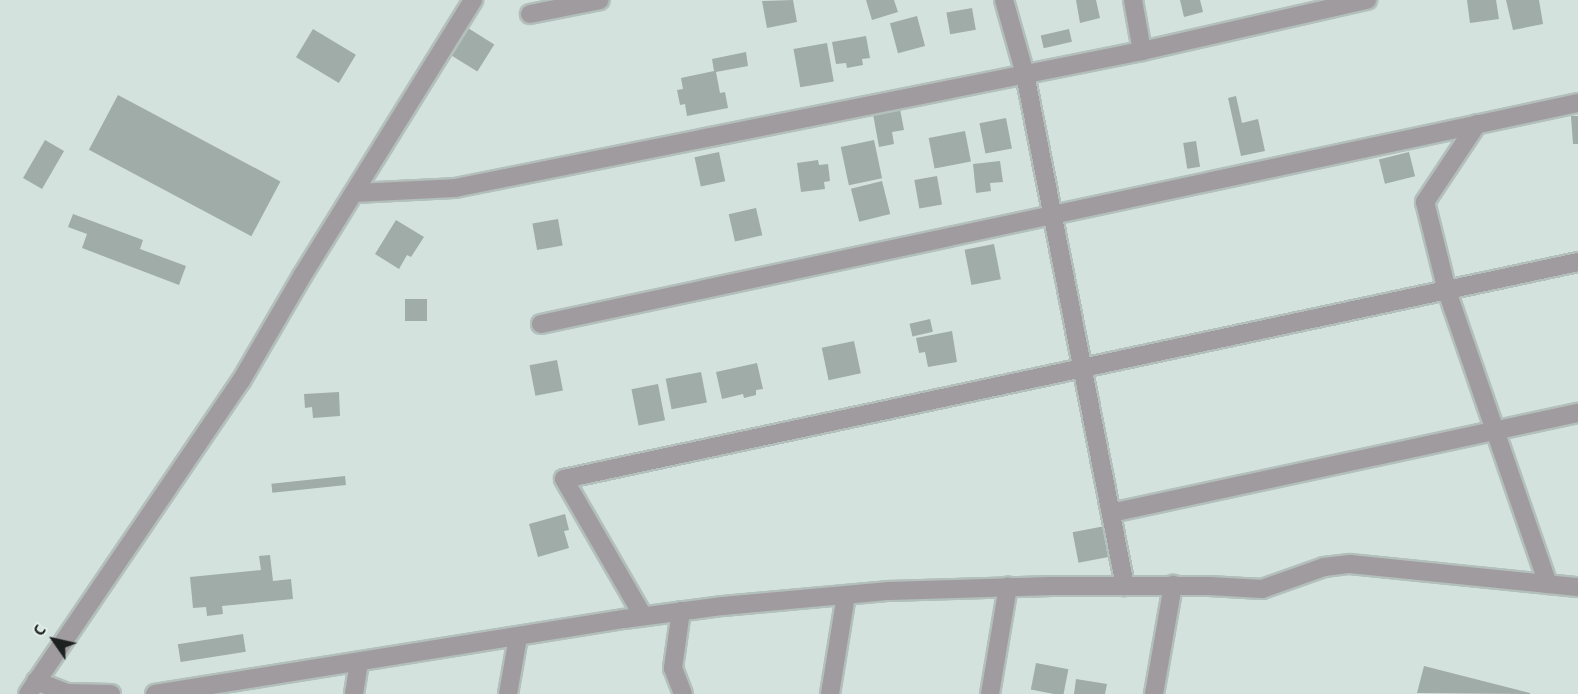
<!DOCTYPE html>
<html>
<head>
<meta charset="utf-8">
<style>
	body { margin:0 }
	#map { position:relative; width:1578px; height:694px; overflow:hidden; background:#d4e2dd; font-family:"PT Sans",sans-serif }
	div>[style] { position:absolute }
	.building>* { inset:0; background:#9faca8; transform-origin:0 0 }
	.roads { filter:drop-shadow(2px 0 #b3bfbb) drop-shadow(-2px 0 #b3bfbb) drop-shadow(0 2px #b3bfbb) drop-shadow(0 -2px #b3bfbb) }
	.minor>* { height:18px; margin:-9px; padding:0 9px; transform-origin:9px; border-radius:9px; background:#9f9b9e }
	span { translate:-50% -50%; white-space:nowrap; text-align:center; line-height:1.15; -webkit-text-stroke:4.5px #e1efea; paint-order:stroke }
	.north { position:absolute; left:24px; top:610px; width:60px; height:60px; -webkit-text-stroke:4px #e1efea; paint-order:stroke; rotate:304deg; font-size:16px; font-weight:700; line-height:24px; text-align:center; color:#1d2120 }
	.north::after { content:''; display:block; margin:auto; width:21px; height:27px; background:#1d2120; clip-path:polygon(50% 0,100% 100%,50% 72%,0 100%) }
</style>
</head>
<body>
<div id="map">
	<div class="building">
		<div style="clip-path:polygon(793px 0,797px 22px,767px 28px,762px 1px)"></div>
		<div style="clip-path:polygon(866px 0,894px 0,898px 12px,872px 20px)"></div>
		<div style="clip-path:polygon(1076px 0,1096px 0,1100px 18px,1080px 23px)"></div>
		<div style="clip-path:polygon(1180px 0,1200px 0,1203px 12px,1184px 17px)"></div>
		<div style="clip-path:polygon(1467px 0,1496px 0,1499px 19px,1470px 23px)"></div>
		<div style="clip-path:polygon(1506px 0,1539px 0,1543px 24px,1513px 30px)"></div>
		<div style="left:972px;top:8px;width:22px;height:26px;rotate:80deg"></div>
		<div style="left:917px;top:16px;width:31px;height:28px;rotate:75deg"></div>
		<div style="left:468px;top:28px;width:31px;height:32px;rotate:32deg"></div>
		<div style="left:313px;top:29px;width:50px;height:33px;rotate:31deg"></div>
		<div style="left:1069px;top:29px;width:13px;height:29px;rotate:77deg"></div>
		<div style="clip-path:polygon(866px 36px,870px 58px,862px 59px,863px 65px,847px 68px,846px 63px,836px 64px,832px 42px)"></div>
		<div style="left:827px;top:43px;width:39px;height:34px;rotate:80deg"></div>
		<div style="clip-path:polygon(746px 52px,748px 66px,716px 72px,720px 93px,725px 92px,728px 108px,687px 116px,685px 104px,680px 105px,677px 90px,683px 89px,681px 78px,714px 71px,712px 59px)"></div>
		<div style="left:118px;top:95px;width:184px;height:62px;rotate:28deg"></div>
		<div style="clip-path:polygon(1236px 96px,1242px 123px,1258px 119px,1265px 151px,1241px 156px,1228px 98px)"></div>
		<div style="clip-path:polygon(900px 109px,904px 130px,892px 132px,894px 144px,879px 147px,873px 114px)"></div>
		<div style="clip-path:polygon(1571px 116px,1578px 116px,1578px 144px,1573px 144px)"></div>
		<div style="left:1006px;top:118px;width:31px;height:27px;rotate:79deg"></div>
		<div style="left:965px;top:131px;width:31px;height:37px;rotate:79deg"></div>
		<div style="left:45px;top:140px;width:22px;height:44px;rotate:30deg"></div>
		<div style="left:874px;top:140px;width:39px;height:34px;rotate:78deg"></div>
		<div style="left:1196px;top:141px;width:26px;height:13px;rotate:81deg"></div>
		<div style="left:719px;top:152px;width:30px;height:25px;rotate:78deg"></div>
		<div style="left:1409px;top:152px;width:25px;height:31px;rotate:76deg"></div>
		<div style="clip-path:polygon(818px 160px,819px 165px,828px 164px,830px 181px,824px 182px,825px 189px,801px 192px,797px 163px)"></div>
		<div style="clip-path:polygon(1000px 161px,1003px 182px,990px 183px,991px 191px,976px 193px,973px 164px)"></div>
		<div style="left:937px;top:176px;width:29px;height:23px;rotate:80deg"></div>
		<div style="left:882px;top:181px;width:34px;height:32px;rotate:76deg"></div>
		<div style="left:756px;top:208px;width:28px;height:28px;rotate:77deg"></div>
		<div style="clip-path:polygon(73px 214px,143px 240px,140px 249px,186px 266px,179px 285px,82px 248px,87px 234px,68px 227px)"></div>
		<div style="left:558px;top:219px;width:27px;height:26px;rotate:80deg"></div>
		<div style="clip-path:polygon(396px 220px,424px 237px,411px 257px,407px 255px,399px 269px,375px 254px)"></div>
		<div style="left:994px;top:244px;width:36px;height:30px;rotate:79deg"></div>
		<div style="left:405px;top:299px;width:22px;height:22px"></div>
		<div style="left:930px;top:319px;width:13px;height:21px;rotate:77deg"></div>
		<div style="clip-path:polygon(952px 331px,957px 362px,928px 367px,925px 352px,919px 353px,916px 338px)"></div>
		<div style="left:854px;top:341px;width:33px;height:33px;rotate:78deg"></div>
		<div style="left:557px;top:360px;width:31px;height:28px;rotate:79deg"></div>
		<div style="clip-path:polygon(757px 363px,763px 389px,756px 390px,756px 395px,744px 398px,743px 394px,722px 399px,716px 372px)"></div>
		<div style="left:701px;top:372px;width:31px;height:36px;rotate:79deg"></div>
		<div style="left:658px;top:384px;width:37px;height:27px;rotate:79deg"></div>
		<div style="clip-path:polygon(339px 392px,340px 416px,313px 418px,312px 407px,305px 408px,304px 394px)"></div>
		<div style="left:345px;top:476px;width:9px;height:74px;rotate:84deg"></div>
		<div style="clip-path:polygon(565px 514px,569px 530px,564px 531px,569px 548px,538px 557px,529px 524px)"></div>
		<div style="left:1105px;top:526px;width:31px;height:33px;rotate:79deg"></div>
		<div style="clip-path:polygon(270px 555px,273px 581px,291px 579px,293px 599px,222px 606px,223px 614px,207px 616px,206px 607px,193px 608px,190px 577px,261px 570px,259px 556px)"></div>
		<div style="left:243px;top:634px;width:18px;height:66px;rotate:81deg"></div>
		<div style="left:1036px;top:663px;width:33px;height:27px;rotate:11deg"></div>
		<div style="clip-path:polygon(1424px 666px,1530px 693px,1530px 694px,1417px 693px)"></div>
		<div style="clip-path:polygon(1076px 679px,1107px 684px,1105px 694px,1074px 694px)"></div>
	</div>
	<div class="roads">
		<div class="minor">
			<div style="left:1004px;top:0;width:77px;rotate:74.2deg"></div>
			<div style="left:1025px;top:74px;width:522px;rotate:78.95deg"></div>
			<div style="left:1133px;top:0;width:52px;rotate:80deg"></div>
			<div style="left:530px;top:14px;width:71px;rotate:-11.3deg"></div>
			<div style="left:1477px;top:124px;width:94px;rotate:123.7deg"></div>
			<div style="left:1425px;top:202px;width:92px;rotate:76.1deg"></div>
			<div style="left:1447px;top:291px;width:310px;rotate:71deg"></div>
			<div style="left:354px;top:193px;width:101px;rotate:-2.8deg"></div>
			<div style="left:455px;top:188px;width:701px;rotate:-11.28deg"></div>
			<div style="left:1142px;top:51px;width:231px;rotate:-12.8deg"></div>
			<div style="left:541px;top:324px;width:1060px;rotate:-12.03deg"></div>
			<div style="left:1111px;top:513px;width:478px;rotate:-12.1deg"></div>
			<div style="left:681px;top:611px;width:58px;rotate:98deg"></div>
			<div style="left:673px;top:668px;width:28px;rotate:69deg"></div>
			<div style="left:643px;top:616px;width:158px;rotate:-120deg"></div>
			<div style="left:564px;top:479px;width:1037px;rotate:-12.08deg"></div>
			<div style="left:36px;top:681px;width:33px;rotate:21deg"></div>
			<div style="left:67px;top:693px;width:44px;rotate:1.3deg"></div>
			<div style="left:28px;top:694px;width:379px;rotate:-55.8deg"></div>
			<div style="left:241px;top:381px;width:121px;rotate:-59.8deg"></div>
			<div style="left:302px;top:276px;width:325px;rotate:-58.2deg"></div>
			<div style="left:155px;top:694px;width:475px;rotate:-9.1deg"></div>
			<div style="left:624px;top:619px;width:100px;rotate:-7.5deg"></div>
			<div style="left:723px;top:606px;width:167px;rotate:-5.2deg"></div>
			<div style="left:889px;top:591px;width:163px;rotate:-1.8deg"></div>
			<div style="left:1052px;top:586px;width:157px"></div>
			<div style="left:1209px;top:586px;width:53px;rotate:3.2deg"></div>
			<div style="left:1262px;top:589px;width:66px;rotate:-19.5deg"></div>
			<div style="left:1324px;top:567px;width:26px;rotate:-7deg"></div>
			<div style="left:1350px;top:564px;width:229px;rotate:5.8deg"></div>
			<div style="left:354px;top:694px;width:31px;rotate:-81deg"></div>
			<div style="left:508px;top:694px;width:58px;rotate:-80deg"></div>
			<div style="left:830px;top:694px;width:100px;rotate:-80.8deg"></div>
			<div style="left:990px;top:694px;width:109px;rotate:-80.5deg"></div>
			<div style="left:1154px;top:694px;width:111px;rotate:-80.1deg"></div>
		</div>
	</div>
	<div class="north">С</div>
</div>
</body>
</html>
